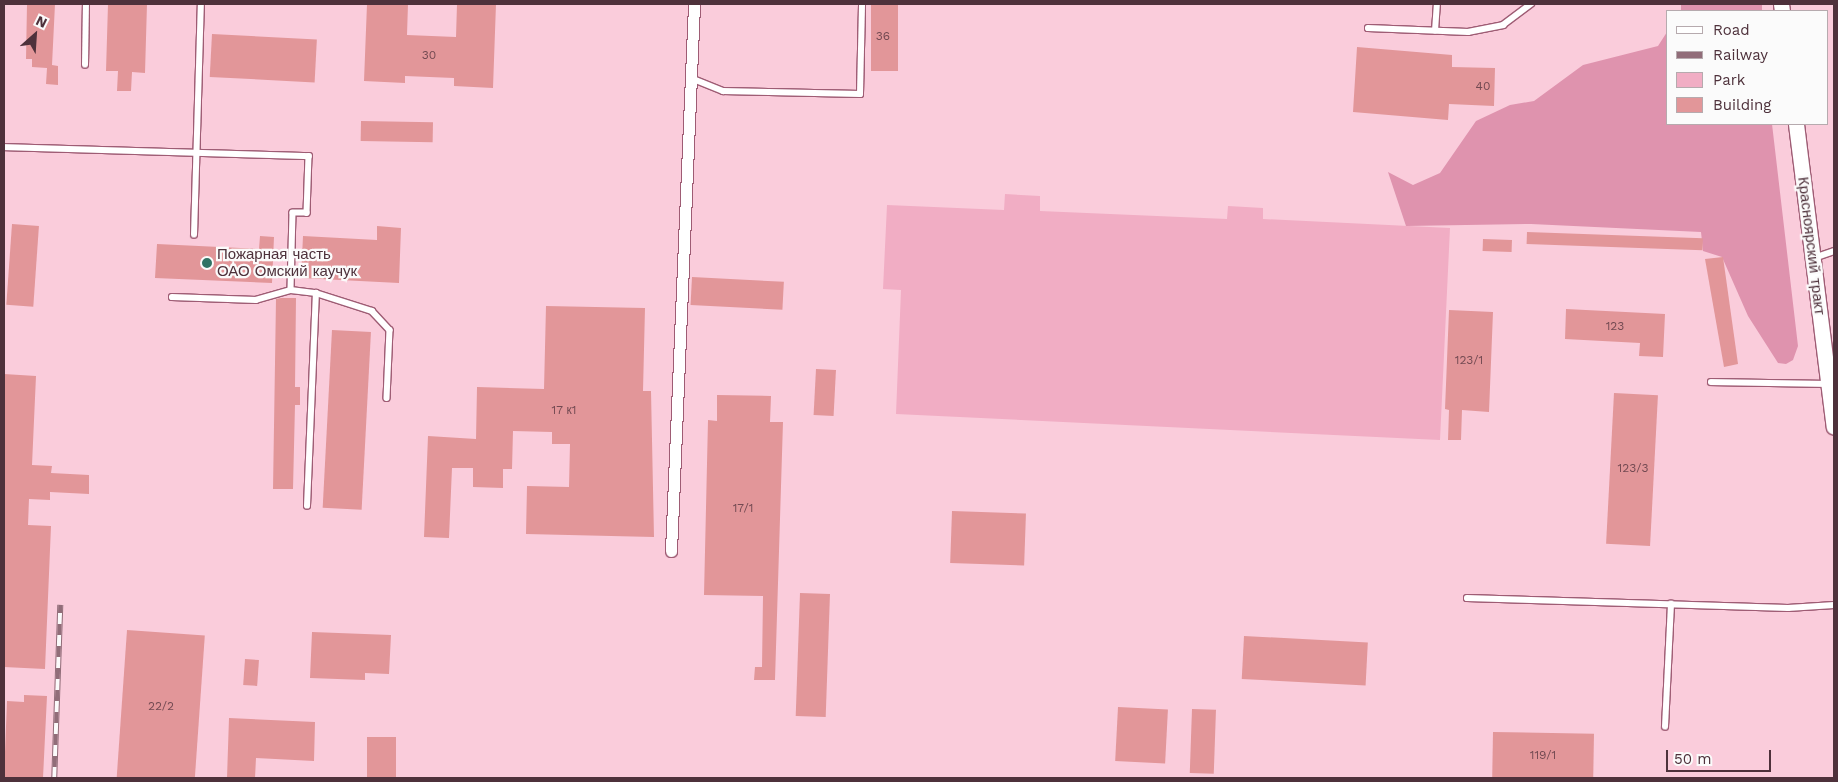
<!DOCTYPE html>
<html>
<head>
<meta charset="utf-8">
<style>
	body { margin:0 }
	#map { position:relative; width:1838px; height:782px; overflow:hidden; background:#faccdb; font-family:"Work Sans",sans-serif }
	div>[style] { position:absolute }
	.green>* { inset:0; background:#f1adc4 }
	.forest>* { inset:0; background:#df93ae; transform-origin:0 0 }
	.building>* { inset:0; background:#e29699; transform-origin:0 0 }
	.roads { filter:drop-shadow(1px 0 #9e5c74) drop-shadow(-1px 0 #9e5c74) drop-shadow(0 1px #9e5c74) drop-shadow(0 -1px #9e5c74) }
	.lane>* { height:5.5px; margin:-2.75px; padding:0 2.75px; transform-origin:2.75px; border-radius:2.75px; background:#fff }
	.street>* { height:11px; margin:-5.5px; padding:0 5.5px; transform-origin:5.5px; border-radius:5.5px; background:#fff }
	.secondary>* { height:15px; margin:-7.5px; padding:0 7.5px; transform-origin:7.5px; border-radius:7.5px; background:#fff }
	.rail>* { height:5.5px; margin-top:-2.75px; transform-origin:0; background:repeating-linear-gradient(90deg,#fbfbfb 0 11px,#916d79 0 22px); box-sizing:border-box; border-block:1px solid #916d79 }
	.dots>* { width:14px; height:14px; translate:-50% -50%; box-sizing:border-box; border:2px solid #fbfbfb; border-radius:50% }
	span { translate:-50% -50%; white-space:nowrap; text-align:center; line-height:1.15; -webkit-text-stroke:4.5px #fbfbfb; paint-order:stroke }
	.number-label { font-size:12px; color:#734a52 }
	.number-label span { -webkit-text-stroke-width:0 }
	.street-label { font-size:15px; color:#4e313b }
	.poi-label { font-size:15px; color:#4e313b }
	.left { translate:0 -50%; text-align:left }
	.frame { position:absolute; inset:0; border:5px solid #4e313b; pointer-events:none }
	.legend { position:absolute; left:1666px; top:10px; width:162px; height:115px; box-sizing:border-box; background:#fbfbfb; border:1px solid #b6aaae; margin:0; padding:6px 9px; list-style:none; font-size:15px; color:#4e313b }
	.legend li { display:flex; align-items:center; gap:10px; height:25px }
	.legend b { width:25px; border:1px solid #b6aaae }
	.north { position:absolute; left:10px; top:10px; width:50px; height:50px; -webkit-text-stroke:4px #fbfbfb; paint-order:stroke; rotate:26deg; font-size:14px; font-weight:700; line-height:20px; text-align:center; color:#4e313b }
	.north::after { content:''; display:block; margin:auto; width:18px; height:22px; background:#4e313b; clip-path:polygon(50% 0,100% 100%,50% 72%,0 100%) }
	.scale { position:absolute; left:1666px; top:750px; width:105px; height:22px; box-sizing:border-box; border:2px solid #4e313b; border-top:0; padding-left:6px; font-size:15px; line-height:18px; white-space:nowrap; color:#4e313b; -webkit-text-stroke:4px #fbfbfb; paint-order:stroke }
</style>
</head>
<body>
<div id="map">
	<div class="green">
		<div style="clip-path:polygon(1005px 194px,1040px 196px,1040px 211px,1227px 219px,1228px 206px,1263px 208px,1263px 219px,1450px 228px,1440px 440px,896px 414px,901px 290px,883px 289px,887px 205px,1004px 210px)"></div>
	</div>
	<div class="forest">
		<div style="left:1681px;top:4px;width:81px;height:7px"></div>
		<div style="clip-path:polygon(1667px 32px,1667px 124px,1772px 124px,1798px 346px,1793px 360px,1786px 364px,1778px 363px,1748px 316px,1722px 257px,1703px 251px,1701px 232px,1531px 224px,1406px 226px,1388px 172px,1413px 185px,1440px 173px,1476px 121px,1510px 105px,1534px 101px,1583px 65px,1658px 46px)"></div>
	</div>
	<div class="building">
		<div style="clip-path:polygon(27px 4px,55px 4px,52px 65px,58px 66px,58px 85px,46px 84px,47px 68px,32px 67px,32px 59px,26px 59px)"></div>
		<div style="clip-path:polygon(108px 4px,147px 4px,145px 73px,132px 72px,131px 91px,117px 91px,118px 71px,106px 71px)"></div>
		<div style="clip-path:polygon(367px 4px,408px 4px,407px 35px,456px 37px,457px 4px,496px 4px,493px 88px,454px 86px,454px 78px,405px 76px,405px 83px,364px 81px)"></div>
		<div style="left:871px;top:4px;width:27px;height:67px"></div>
		<div style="left:212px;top:34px;width:105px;height:43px;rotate:3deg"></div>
		<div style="clip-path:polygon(1357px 47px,1452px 55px,1452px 67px,1495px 68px,1494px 106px,1449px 104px,1448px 120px,1353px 112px)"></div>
		<div style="left:361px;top:121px;width:72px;height:20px;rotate:1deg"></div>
		<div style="left:12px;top:224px;width:27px;height:81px;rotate:4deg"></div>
		<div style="clip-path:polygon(377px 226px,401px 228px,399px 283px,301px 278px,303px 236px,377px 240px)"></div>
		<div style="left:1527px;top:232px;width:176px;height:12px;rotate:2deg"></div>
		<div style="clip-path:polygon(260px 236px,274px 237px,272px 283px,155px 278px,157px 244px,259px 249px)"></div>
		<div style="left:1483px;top:239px;width:29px;height:12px;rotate:2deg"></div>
		<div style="clip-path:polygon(1723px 257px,1738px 364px,1724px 367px,1705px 259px)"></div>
		<div style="left:692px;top:277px;width:92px;height:28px;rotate:3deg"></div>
		<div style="clip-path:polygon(281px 298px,296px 298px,295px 387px,300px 387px,300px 405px,295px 405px,293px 489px,273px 489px,276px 299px)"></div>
		<div style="clip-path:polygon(546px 306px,645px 308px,643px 391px,651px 391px,654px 537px,526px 534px,527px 486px,569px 487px,570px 444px,552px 444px,552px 432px,513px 431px,512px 469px,503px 469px,503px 488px,473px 487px,473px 468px,452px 468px,449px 538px,424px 537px,428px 436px,476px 439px,477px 387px,544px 389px)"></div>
		<div style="clip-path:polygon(1566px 309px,1665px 314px,1663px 357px,1639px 356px,1640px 343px,1565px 339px)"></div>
		<div style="clip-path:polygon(1449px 310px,1493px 312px,1489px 412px,1462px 410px,1461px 440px,1448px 440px,1449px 410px,1445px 409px)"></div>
		<div style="left:332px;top:330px;width:39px;height:178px;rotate:3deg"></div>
		<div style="left:816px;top:369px;width:20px;height:46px;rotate:3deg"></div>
		<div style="clip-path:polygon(4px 374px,36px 376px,32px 465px,52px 466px,51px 473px,89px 475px,89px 494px,50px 492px,50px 500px,29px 499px,28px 525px,51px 526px,45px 669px,4px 667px)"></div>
		<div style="left:1614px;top:393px;width:44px;height:151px;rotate:3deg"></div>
		<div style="clip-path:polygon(717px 395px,771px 396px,770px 422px,783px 422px,775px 680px,754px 680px,755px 667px,762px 667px,763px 596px,704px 595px,708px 420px,717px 421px)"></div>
		<div style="left:952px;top:511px;width:74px;height:52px;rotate:2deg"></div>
		<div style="left:800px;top:593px;width:30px;height:123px;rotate:2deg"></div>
		<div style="left:127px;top:630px;width:78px;height:148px;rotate:4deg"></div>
		<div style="clip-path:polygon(312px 632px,391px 635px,389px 674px,365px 673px,365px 680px,310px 678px)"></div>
		<div style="left:1244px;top:636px;width:124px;height:43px;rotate:3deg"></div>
		<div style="left:245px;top:659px;width:14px;height:26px;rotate:4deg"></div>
		<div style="clip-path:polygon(24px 695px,47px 696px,43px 778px,4px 778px,7px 701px,24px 702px)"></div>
		<div style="left:1118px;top:707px;width:50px;height:54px;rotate:3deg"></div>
		<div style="left:1192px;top:709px;width:24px;height:64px;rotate:2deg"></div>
		<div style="clip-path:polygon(229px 718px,315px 722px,314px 761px,256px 758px,255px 778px,227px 778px)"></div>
		<div style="left:1493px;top:732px;width:101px;height:46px;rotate:1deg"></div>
		<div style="left:367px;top:737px;width:29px;height:41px"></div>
	</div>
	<div class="roads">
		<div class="lane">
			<div style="left:1368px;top:28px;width:100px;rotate:2.3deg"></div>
			<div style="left:1468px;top:32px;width:36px;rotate:-11deg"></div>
			<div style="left:1503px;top:25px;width:35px;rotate:-37deg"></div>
			<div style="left:1435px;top:31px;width:27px;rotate:-86deg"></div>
			<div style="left:85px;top:65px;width:61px;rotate:-89.1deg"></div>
			<div style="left:691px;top:78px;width:35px;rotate:22deg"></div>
			<div style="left:723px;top:91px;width:137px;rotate:1.3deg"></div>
			<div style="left:860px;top:94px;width:90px;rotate:-88.7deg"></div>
			<div style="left:4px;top:147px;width:305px;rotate:1.7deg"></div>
			<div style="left:309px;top:156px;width:57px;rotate:92deg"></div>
			<div style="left:307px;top:213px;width:14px;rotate:180deg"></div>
			<div style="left:293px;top:213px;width:77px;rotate:91.5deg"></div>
			<div style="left:291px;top:290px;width:25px;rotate:7deg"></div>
			<div style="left:316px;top:293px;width:59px;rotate:17.8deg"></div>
			<div style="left:372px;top:311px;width:26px;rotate:47deg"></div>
			<div style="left:390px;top:330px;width:68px;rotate:92.5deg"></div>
			<div style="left:194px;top:235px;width:231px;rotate:-88.3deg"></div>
			<div style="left:1814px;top:258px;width:21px;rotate:-19deg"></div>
			<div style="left:172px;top:297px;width:84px;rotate:2deg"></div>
			<div style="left:256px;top:300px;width:36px;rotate:-16deg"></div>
			<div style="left:1711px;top:382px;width:116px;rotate:1deg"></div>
			<div style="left:307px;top:506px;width:213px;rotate:-87.6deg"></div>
			<div style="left:1467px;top:598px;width:321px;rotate:1.8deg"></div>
			<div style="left:1788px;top:608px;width:46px;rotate:-3.7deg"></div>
			<div style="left:1665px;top:727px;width:123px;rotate:-87.2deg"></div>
		</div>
		<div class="street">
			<div style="left:671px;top:551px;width:547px;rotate:-87.59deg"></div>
		</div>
		<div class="secondary">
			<div style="left:1781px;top:4px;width:7px;rotate:82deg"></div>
			<div style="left:1796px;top:124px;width:305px;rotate:82.9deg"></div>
		</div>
	</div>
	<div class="rail">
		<div style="left:54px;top:778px;width:173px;rotate:-88deg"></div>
	</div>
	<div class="dots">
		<div style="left:207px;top:263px;background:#307365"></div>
	</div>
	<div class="number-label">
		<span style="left:883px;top:37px">36</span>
		<span style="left:429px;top:56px">30</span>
		<span style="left:1483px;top:87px">40</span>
		<span style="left:1615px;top:327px">123</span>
		<span style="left:1469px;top:361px">123/1</span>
		<span style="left:564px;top:411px">17 к1</span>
		<span style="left:1633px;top:469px">123/3</span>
		<span style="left:743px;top:509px">17/1</span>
		<span style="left:161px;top:707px">22/2</span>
		<span style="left:1543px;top:756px">119/1</span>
	</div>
	<div class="street-label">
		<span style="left:1811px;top:246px;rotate:83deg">Красноярский тракт</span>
	</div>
	<div class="poi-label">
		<span class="left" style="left:217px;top:263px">Пожарная часть<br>ОАО Омский каучук</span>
	</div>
	<div class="frame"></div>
	<ul class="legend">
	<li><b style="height:6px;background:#fff"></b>Road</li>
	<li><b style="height:6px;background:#916d79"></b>Railway</li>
	<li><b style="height:14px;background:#f1adc4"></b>Park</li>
	<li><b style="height:14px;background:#e29699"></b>Building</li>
	</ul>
	<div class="north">N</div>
	<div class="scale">50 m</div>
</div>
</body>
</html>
